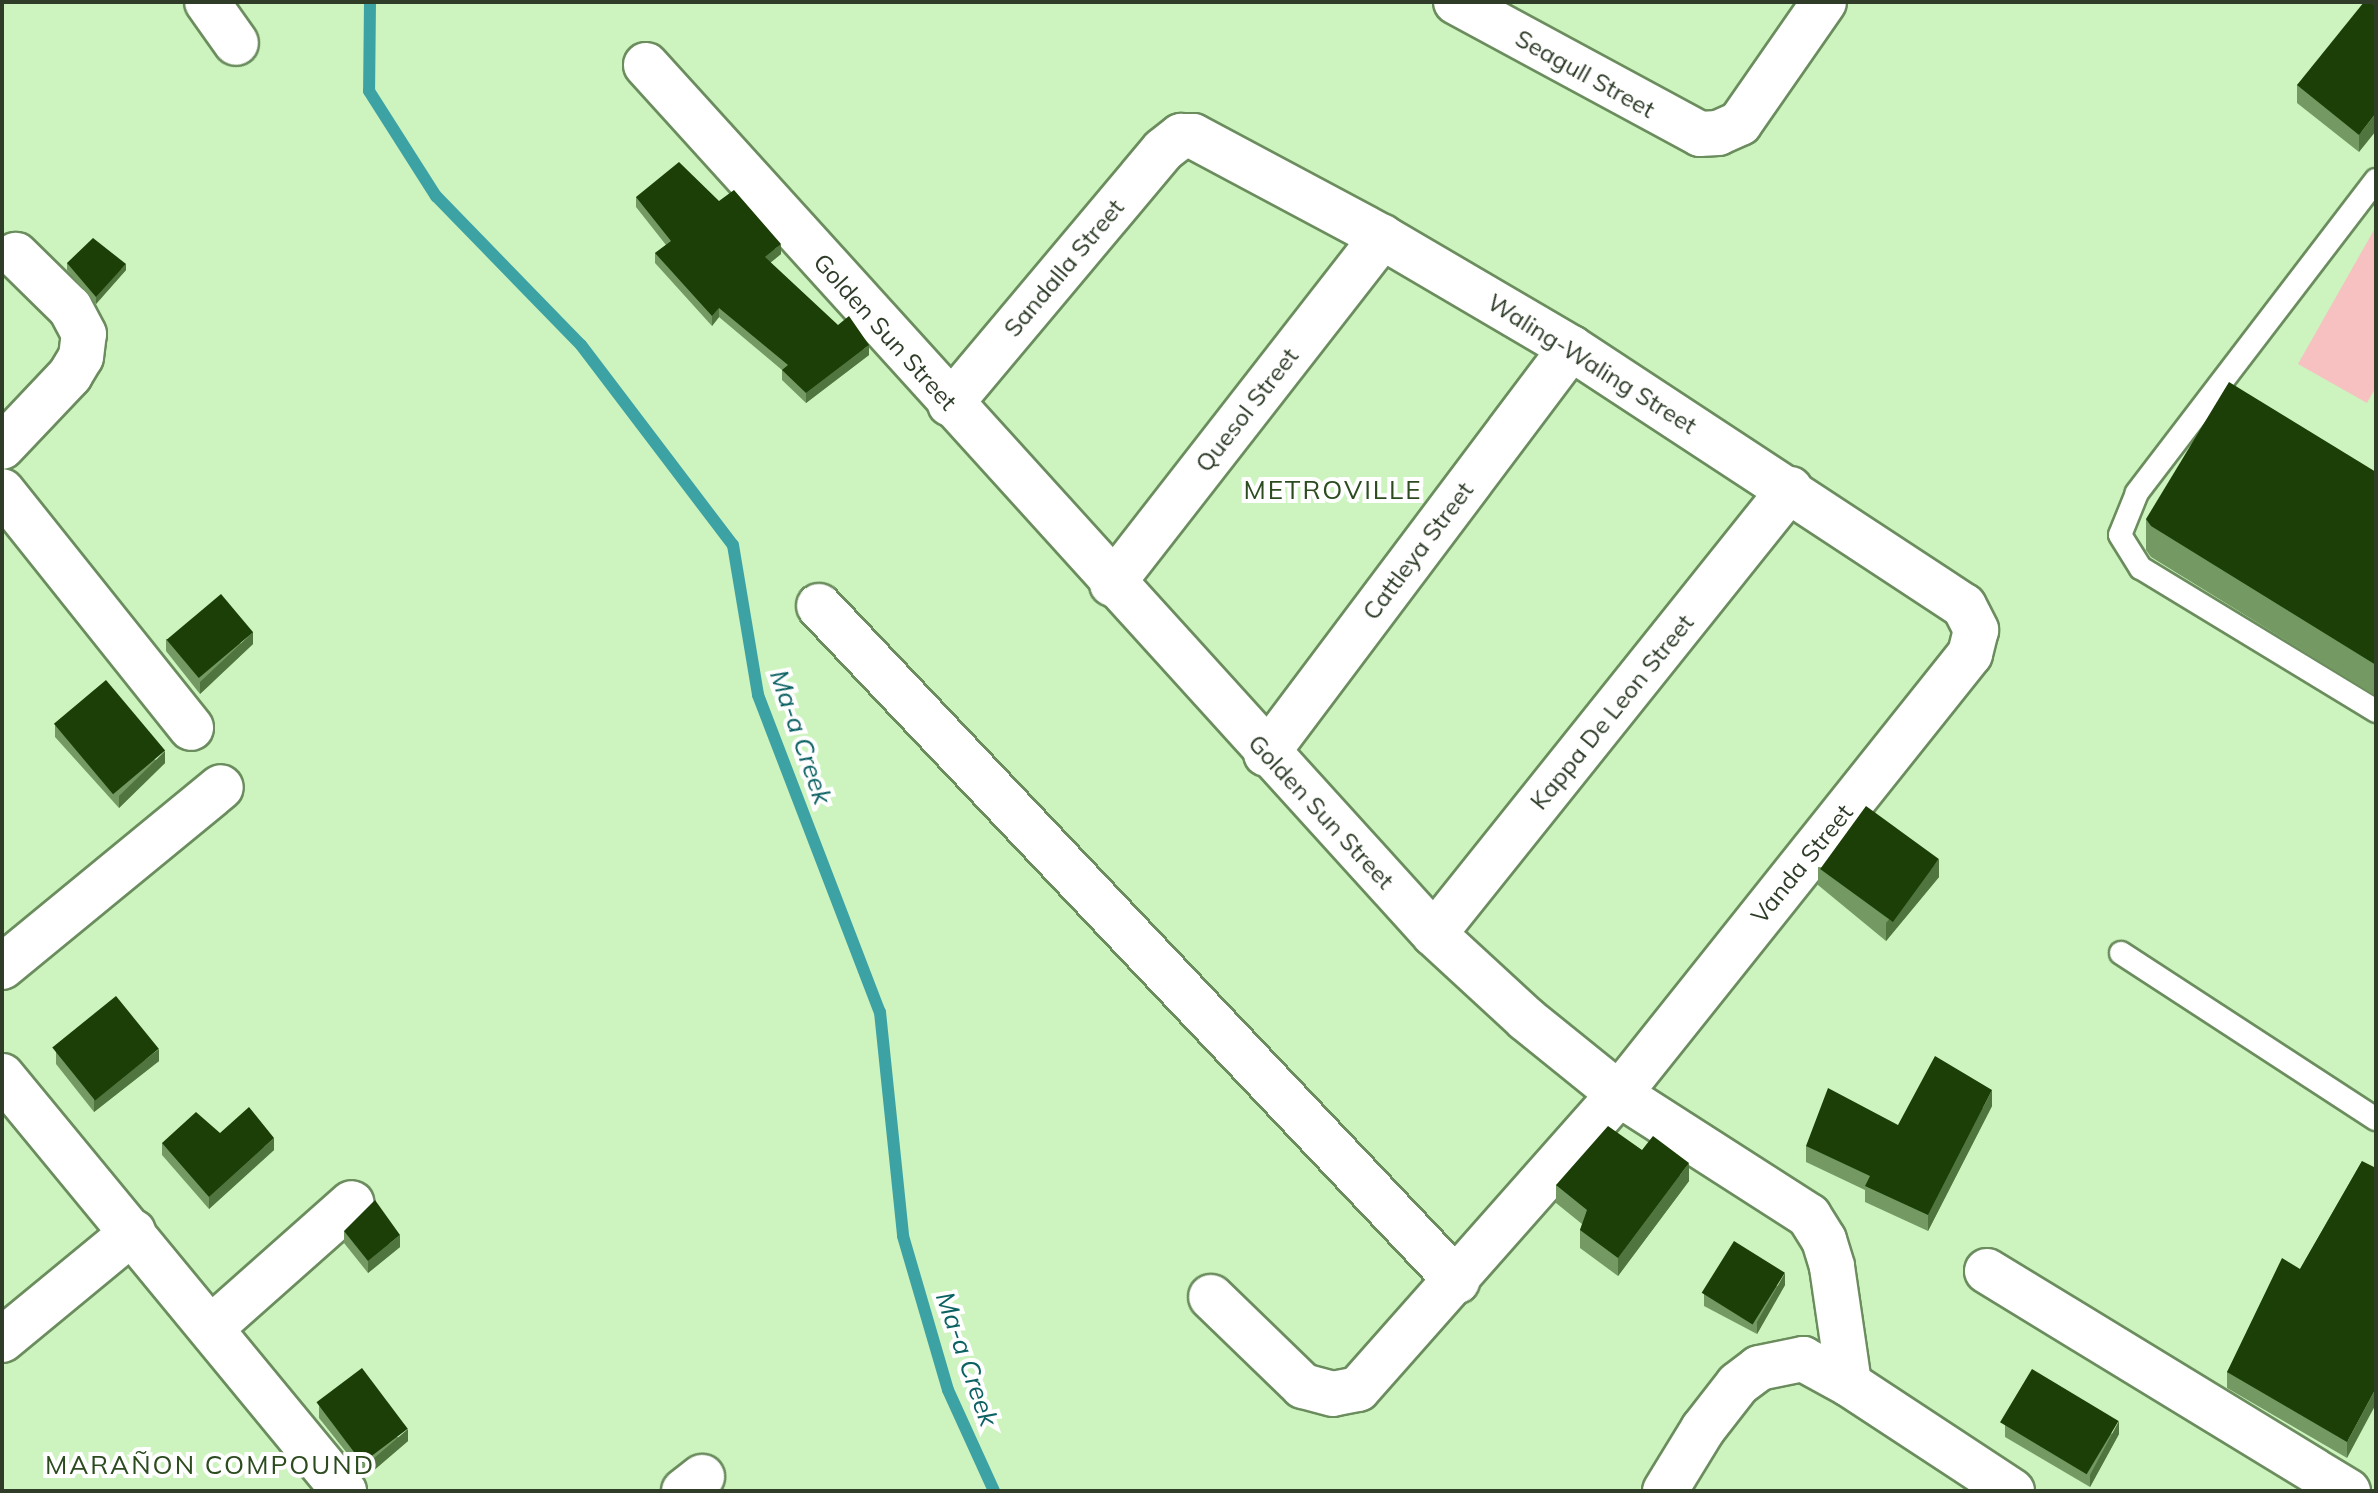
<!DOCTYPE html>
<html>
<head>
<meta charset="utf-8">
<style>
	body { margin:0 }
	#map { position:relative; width:2378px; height:1493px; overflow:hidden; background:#cdf3bf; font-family:Mulish,sans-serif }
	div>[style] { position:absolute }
	.green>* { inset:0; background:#f7c0c1 }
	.stream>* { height:12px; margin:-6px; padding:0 6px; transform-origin:6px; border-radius:6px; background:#3da2a4 }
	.roads { filter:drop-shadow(2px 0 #6b8d5e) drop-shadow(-2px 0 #6b8d5e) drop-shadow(0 2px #6b8d5e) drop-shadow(0 -2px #6b8d5e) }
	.lane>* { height:22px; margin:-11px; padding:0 11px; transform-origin:11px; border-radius:11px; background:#fff }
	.street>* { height:44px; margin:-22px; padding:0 22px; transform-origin:22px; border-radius:22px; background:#fff }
	.wall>* { inset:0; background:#749963 }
	.shaded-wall>* { inset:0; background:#50753e }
	.building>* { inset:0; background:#1b3f07; transform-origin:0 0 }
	span { translate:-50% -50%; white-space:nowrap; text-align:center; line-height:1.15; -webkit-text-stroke:8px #fff; paint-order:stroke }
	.street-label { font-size:24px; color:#2e3c28 }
	.neighbourhood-label { font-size:26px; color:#2c4b1f; letter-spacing:2px }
	.water-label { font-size:26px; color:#0c6163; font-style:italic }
	.frame { position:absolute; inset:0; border:4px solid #2e3c28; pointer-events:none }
</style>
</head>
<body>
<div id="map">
	<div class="green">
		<div style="clip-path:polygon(2374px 230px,2376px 387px,2367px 403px,2298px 364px)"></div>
	</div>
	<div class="stream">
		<div style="left:370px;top:2px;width:89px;rotate:90.6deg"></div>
		<div style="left:369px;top:91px;width:125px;rotate:57.5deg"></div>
		<div style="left:436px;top:196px;width:208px;rotate:45.8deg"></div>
		<div style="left:581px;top:345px;width:251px;rotate:52.8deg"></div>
		<div style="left:733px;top:545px;width:152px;rotate:80.5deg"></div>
		<div style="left:758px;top:695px;width:340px;rotate:69deg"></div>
		<div style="left:880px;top:1012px;width:225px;rotate:84.1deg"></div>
		<div style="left:903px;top:1236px;width:160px;rotate:73.7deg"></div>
		<div style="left:948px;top:1390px;width:111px;rotate:65.5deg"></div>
	</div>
	<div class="roads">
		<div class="lane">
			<div style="left:2376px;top:180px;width:394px;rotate:127.4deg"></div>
			<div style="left:2137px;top:493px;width:45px;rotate:112deg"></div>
			<div style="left:2120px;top:535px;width:39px;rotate:58deg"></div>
			<div style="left:2141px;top:568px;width:275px;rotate:31.3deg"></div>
			<div style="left:2121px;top:953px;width:304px;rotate:33.1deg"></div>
		</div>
		<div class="street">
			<div style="left:207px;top:2px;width:50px;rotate:54.7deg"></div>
			<div style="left:1456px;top:2px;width:277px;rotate:28.4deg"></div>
			<div style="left:1700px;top:134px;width:18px;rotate:-3deg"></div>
			<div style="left:1718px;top:133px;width:24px;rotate:-24deg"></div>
			<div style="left:1740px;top:123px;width:147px;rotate:-55.2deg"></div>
			<div style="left:646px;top:65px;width:1173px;rotate:47.8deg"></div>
			<div style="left:1434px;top:934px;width:125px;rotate:42.7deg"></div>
			<div style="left:1526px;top:1019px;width:119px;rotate:38.9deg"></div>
			<div style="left:1619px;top:1094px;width:226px;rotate:32.7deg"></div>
			<div style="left:1809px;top:1216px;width:28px;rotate:58deg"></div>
			<div style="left:1824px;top:1240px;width:28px;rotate:73deg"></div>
			<div style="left:1832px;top:1267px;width:118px;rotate:81.7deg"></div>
			<div style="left:1849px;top:1384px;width:195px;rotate:33.3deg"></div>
			<div style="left:950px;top:404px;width:331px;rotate:-50deg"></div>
			<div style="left:1163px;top:150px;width:23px;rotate:-38deg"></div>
			<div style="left:1181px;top:136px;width:12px"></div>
			<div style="left:1193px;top:136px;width:214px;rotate:28.1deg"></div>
			<div style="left:1382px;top:237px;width:219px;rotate:30.4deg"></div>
			<div style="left:1571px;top:348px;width:470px;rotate:33.3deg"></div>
			<div style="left:1964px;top:606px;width:27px;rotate:63deg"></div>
			<div style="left:1976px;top:630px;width:25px;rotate:104deg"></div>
			<div style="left:1970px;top:654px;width:563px;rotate:128.58deg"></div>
			<div style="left:1619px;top:1094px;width:394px;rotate:131.5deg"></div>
			<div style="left:1358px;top:1389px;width:25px;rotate:169deg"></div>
			<div style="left:1333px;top:1394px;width:31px;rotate:-165deg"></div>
			<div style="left:1303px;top:1386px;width:128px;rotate:-135.9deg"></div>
			<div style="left:2px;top:447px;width:99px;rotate:-46.6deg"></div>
			<div style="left:70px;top:375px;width:21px;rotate:-59deg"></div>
			<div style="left:81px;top:357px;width:23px;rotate:-83deg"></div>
			<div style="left:84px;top:334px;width:30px;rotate:-118deg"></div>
			<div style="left:70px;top:308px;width:76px;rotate:-135.5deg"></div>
			<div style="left:2px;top:491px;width:303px;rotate:51.4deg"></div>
			<div style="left:1112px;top:584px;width:440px;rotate:-52.1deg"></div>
			<div style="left:819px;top:606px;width:929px;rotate:46.61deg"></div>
			<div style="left:1266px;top:754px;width:508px;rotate:-53.08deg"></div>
			<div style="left:1434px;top:934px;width:570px;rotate:-51.34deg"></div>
			<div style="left:2px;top:967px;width:283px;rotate:-39.4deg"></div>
			<div style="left:2px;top:1076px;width:538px;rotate:50.51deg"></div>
			<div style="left:1987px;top:1271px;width:423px;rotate:31.4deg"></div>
			<div style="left:211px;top:1328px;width:188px;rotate:-41.6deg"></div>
			<div style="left:2px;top:1340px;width:170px;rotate:-39.5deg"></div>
			<div style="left:684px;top:1491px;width:23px;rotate:-38deg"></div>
			<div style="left:1665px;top:1491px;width:73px;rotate:-58.5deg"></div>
			<div style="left:1703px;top:1429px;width:57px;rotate:-52.1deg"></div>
			<div style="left:1738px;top:1384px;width:26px;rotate:-37deg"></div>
			<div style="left:1759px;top:1368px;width:45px;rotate:-11.6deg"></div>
			<div style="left:1803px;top:1359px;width:52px;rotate:28.5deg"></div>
		</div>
	</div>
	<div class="wall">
		<div style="clip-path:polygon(2376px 6px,2359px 152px,2297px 103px,2297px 85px)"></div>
		<div style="clip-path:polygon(636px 197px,719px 201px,781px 254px,770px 263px,869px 355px,806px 403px,782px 380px,782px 370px,719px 317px,712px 326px,655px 263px,655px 253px,666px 245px,636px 207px)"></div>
		<div style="clip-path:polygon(67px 263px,126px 270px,96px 304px,67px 270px)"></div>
		<div style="clip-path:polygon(2376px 472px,2376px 696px,2151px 557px,2146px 550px,2146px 519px)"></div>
		<div style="clip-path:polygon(166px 639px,253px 644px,200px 694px,166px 651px)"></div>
		<div style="clip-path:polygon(55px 725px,165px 763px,119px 808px,55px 737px)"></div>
		<div style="clip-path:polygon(1818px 867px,1939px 877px,1886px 941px,1818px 885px)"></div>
		<div style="clip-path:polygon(56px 1052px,159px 1061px,94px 1112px,56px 1064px)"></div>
		<div style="clip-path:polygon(1992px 1106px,1928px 1231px,1865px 1202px,1865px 1190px,1806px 1162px,1806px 1146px)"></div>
		<div style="clip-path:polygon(220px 1133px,274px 1150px,209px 1209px,162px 1155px,162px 1143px)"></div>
		<div style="clip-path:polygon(1642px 1150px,1689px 1181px,1618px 1276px,1580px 1248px,1580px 1230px,1582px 1224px,1556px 1203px,1556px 1185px)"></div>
		<div style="clip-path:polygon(2362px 1161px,2347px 1458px,2227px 1388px,2227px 1372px,2300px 1269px)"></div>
		<div style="clip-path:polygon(344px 1231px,400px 1247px,368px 1273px,344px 1243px)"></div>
		<div style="clip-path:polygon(1785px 1285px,1757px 1334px,1704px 1306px,1704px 1294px)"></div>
		<div style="clip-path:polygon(319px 1406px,408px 1441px,366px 1477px,319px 1418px)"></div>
		<div style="clip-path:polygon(2005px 1425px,2119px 1434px,2090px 1487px,2005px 1437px)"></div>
	</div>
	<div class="shaded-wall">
		<div style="clip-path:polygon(2376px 113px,2376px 131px,2359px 152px,2359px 135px)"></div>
		<div style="clip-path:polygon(781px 244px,781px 254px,765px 267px,765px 257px)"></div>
		<div style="clip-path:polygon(126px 264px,126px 270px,96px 304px,96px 297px)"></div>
		<div style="clip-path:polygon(719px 308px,719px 317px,712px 326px,712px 316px)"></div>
		<div style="clip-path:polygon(869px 345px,869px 355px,806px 403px,806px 393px)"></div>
		<div style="clip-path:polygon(253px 632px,253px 644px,200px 694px,200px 682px)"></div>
		<div style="clip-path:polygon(165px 751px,165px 763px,119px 808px,119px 796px)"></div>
		<div style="clip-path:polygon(1939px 859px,1939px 877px,1886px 941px,1886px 923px)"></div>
		<div style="clip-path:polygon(159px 1049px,159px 1061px,94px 1112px,94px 1099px)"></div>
		<div style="clip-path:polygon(1992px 1090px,1992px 1106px,1928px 1231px,1928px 1215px)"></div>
		<div style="clip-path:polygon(274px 1138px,274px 1150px,209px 1209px,209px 1197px)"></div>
		<div style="clip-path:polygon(1689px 1163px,1689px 1181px,1618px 1276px,1618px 1258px)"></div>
		<div style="clip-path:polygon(400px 1235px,400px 1247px,368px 1273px,368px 1261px)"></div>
		<div style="clip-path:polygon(1785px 1273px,1785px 1285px,1757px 1334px,1757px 1322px)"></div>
		<div style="clip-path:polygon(2376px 1388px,2376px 1404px,2347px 1458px,2347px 1442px)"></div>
		<div style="clip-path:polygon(2119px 1421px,2119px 1434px,2090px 1487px,2090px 1475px)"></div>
		<div style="clip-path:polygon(408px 1429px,408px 1441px,366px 1477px,366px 1465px)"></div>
	</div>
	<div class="building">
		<div style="clip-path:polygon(2364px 2px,2371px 2px,2376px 6px,2376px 113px,2359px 135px,2297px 85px)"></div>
		<div style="clip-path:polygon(679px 162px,719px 201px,734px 190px,781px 244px,765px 257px,838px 325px,849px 316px,869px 345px,806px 393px,782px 370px,788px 365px,719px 308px,712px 316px,655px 253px,671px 241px,636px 197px)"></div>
		<div style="clip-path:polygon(93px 238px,126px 264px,96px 297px,67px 263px)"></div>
		<div style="clip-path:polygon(2229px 382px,2376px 472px,2376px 665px,2151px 526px,2146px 519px)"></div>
		<div style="left:221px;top:594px;width:50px;height:71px;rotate:50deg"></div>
		<div style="left:106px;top:680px;width:92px;height:68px;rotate:50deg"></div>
		<div style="left:1866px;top:806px;width:90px;height:78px;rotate:36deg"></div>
		<div style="left:116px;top:996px;width:68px;height:82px;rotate:51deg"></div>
		<div style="clip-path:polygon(1935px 1056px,1992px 1090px,1928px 1215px,1865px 1186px,1870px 1176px,1806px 1146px,1828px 1088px,1898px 1125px)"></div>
		<div style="clip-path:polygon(249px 1107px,274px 1138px,209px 1197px,162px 1143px,196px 1112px,220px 1133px)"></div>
		<div style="clip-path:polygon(1608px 1126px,1642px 1150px,1653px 1136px,1689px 1163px,1618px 1258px,1580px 1230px,1587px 1210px,1556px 1185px)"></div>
		<div style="clip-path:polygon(2362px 1161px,2376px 1168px,2376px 1388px,2347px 1442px,2227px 1372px,2282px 1258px,2300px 1269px)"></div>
		<div style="clip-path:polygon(375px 1200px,400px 1235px,368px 1261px,344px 1231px)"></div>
		<div style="left:1734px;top:1241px;width:60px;height:61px;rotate:32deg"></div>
		<div style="left:362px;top:1368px;width:76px;height:57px;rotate:53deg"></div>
		<div style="left:2032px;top:1369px;width:101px;height:62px;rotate:31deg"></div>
	</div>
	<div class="street-label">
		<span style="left:1585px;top:74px;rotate:29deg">Seagull Street</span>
		<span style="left:1064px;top:268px;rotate:-50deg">Sandalla Street</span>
		<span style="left:885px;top:332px;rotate:48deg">Golden Sun Street</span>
		<span style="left:1592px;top:364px;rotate:32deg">Waling-Waling Street</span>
		<span style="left:1247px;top:410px;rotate:-52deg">Quesol Street</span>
		<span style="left:1418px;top:551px;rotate:-53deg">Cattleya Street</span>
		<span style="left:1612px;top:712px;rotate:-51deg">Kappa De Leon Street</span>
		<span style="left:1321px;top:812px;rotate:47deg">Golden Sun Street</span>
		<span style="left:1802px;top:864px;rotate:-51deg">Vanda Street</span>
	</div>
	<div class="neighbourhood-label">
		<span style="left:1333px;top:490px">METROVILLE</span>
		<span style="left:210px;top:1465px">MARAÑON COMPOUND</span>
	</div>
	<div class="water-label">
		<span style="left:801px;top:737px;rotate:71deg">Ma-a Creek</span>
		<span style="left:967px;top:1359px;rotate:71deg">Ma-a Creek</span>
	</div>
	<div class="frame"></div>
</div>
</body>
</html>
